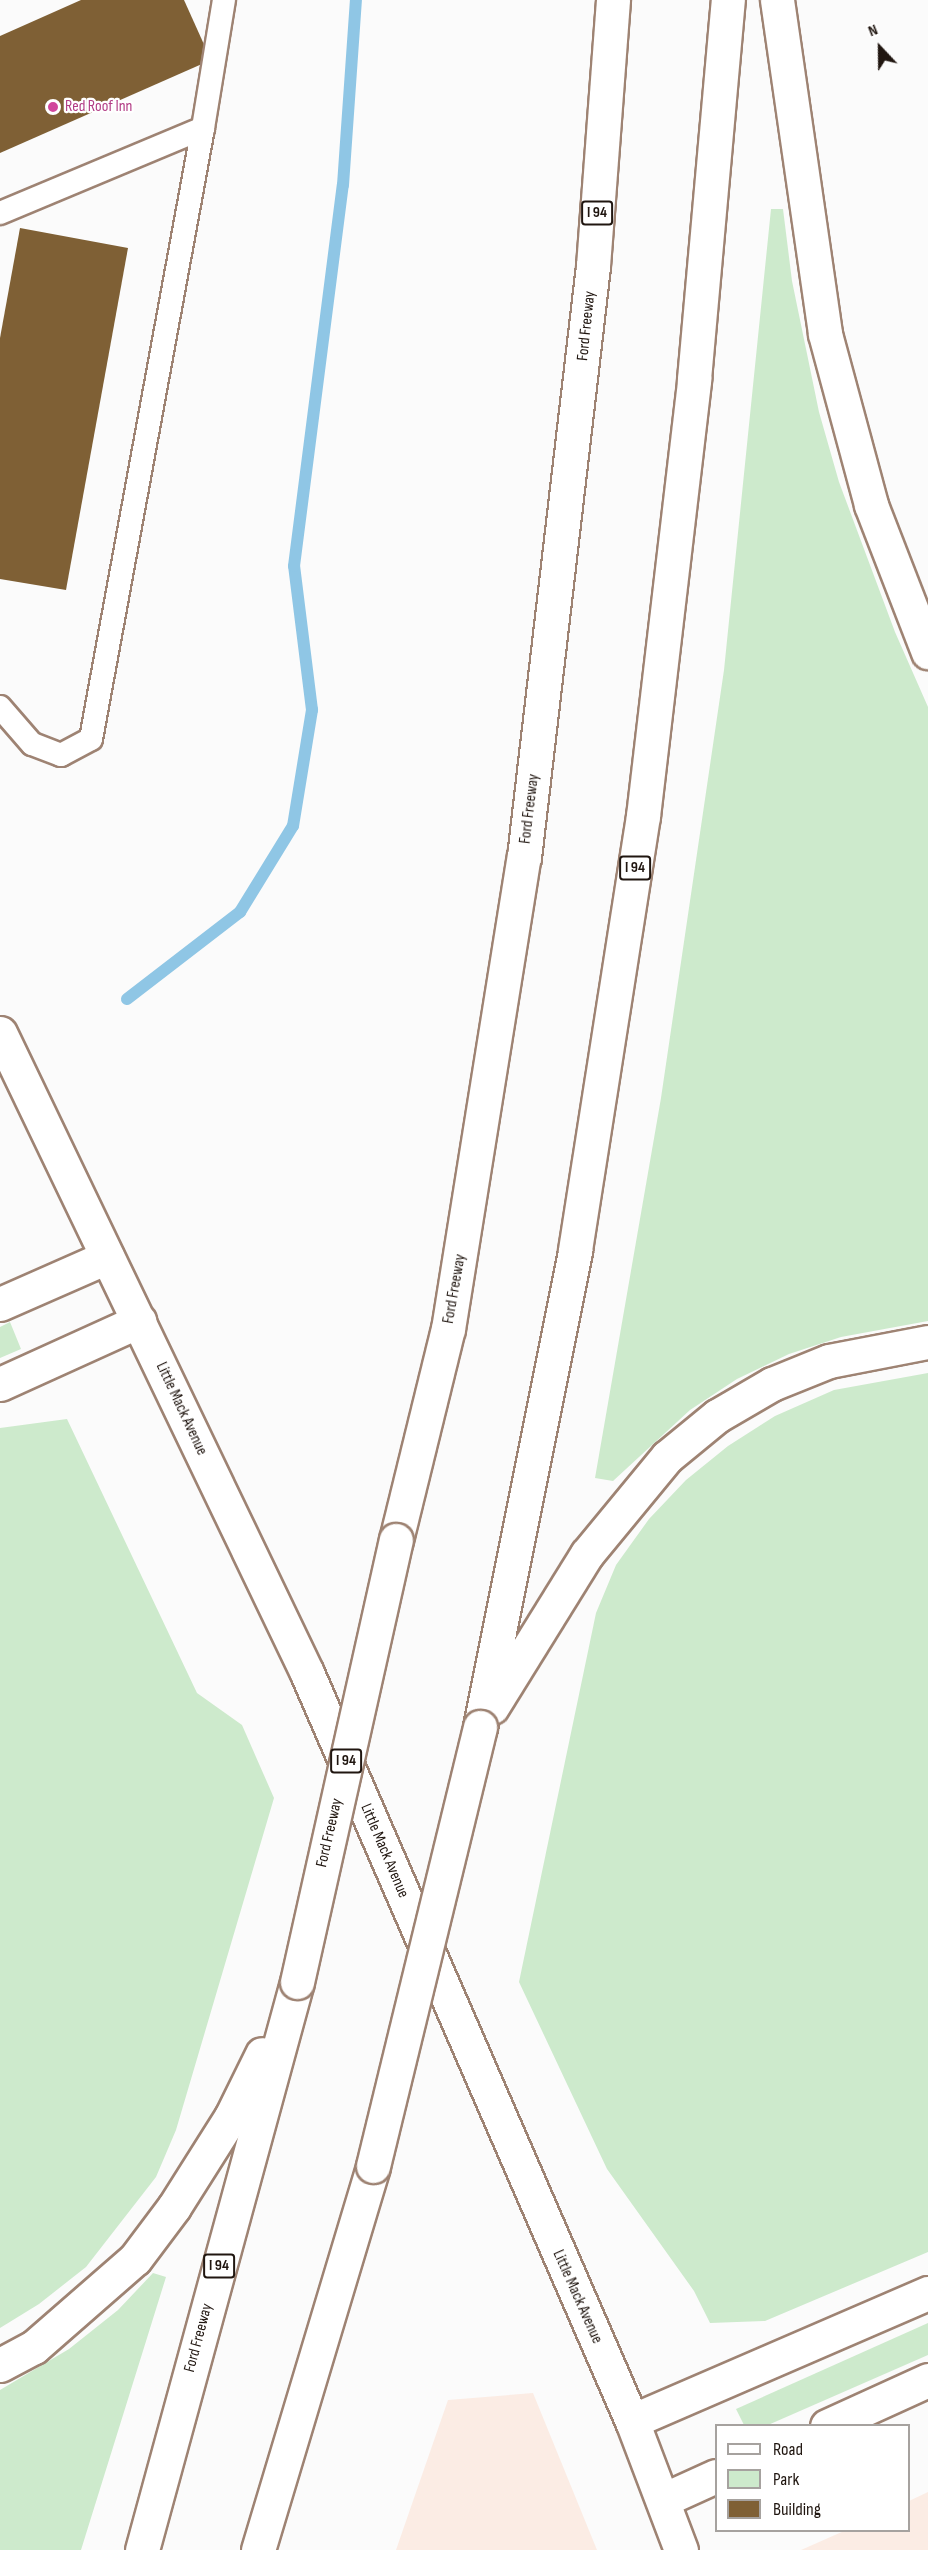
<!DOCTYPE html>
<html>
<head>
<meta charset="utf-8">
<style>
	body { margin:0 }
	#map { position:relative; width:928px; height:2550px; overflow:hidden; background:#fbfbfb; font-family:"Sofia Sans Condensed",sans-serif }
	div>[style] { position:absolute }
	.built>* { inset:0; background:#fbece4 }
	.green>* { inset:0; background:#cdeacc }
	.stream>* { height:12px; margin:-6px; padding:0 6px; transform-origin:6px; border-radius:6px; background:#8fc6e5 }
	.building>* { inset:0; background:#7f6035 }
	.roads { filter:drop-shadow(2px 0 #9e8373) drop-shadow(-2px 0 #9e8373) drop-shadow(0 2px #9e8373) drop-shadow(0 -2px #9e8373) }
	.service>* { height:22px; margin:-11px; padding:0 11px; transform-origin:11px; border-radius:11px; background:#fff }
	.secondary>* { height:33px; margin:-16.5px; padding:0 16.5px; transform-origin:16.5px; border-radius:16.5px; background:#fff }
	.motorway>* { height:33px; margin:-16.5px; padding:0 16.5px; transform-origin:16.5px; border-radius:16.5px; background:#fff }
	.bridges { filter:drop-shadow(2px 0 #9e8373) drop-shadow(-2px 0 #9e8373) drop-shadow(0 2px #9e8373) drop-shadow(0 -2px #9e8373) }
	.motorway-bridge>* { height:33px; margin:-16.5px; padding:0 16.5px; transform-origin:16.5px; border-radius:16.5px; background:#fff }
	.dots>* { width:16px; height:16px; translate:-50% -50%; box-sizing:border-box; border:3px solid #fff; border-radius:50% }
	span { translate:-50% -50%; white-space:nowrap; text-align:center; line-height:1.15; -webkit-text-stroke:4.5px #fff; paint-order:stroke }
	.shield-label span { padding:2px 4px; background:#fff; border:2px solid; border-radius:4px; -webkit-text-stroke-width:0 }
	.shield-label { font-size:15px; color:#201610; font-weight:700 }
	.hotel-label { font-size:16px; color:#b23c85 }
	.left { translate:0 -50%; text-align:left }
	.street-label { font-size:16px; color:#201610 }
	.legend { position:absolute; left:715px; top:2424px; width:195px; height:108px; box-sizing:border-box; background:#fff; border:2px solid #a6a29f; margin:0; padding:8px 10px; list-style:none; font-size:18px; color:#201610 }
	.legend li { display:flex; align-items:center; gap:12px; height:30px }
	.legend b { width:30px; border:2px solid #a6a29f }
	.north { position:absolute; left:850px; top:18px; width:60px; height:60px; -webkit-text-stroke:4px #fff; paint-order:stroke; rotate:338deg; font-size:16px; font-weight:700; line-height:24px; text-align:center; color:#201610 }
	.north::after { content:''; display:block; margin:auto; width:21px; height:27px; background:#201610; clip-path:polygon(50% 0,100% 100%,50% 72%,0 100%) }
</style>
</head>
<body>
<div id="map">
	<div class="built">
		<div style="clip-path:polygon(533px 2393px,597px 2550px,396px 2550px,448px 2400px)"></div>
		<div style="clip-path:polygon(928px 2492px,928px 2550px,801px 2550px,844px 2531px,908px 2530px,909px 2501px)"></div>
	</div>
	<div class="green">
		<div style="clip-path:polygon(771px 209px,783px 209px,792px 281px,819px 412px,839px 482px,895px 632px,928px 707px,928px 1321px,841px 1337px,789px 1354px,737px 1379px,690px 1410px,613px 1481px,595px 1478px,661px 1098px,724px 670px)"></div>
		<div style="clip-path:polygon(10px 1322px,21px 1349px,0 1358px,0 1327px)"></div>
		<div style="clip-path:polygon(928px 1373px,928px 2252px,765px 2321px,710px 2323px,694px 2291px,607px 2169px,519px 1982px,596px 1613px,616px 1565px,649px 1519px,686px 1480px,728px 1446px,775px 1416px,834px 1390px)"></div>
		<div style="clip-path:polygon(67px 1419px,197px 1693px,242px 1725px,274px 1798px,176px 2130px,156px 2177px,86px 2267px,39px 2304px,0 2328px,0 1428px)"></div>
		<div style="clip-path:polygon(153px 2273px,166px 2277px,81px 2550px,0 2550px,0 2390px,69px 2349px,118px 2310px)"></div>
		<div style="clip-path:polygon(928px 2323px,928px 2355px,768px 2425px,744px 2425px,736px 2409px)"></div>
	</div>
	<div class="stream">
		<div style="left:127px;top:999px;width:143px;rotate:-37.6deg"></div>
		<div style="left:240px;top:912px;width:101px;rotate:-58.4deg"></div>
		<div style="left:293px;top:826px;width:118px;rotate:-80.7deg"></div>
		<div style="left:312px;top:710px;width:145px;rotate:-97.1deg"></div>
		<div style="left:294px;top:566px;width:384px;rotate:-82.7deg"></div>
		<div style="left:343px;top:185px;width:185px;rotate:-86deg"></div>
	</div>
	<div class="building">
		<div style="clip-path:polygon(81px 0,184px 0,211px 60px,0 153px,0 36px)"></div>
		<div style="clip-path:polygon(20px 228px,128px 248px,66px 590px,0 579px,0 338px)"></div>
	</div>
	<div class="roads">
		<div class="service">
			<div style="left:203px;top:128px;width:130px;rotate:-80.7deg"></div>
			<div style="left:0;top:213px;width:220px;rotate:-22.7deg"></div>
			<div style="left:203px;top:128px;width:621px;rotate:100.39deg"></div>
			<div style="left:91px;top:739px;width:34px;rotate:152deg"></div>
			<div style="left:61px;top:755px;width:31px;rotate:-159deg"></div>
			<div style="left:32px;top:744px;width:49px;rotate:-130.9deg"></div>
		</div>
		<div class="secondary">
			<div style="left:0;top:1033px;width:710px;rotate:64.37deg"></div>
			<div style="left:307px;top:1673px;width:816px;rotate:66.52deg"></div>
			<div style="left:632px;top:2421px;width:138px;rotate:69.2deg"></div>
		</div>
		<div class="motorway">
			<div style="left:777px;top:0;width:337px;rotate:81.8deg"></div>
			<div style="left:825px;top:334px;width:177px;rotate:74.9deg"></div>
			<div style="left:871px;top:505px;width:158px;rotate:68.8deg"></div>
			<div style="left:0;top:1304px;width:117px;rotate:-23.7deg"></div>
			<div style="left:0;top:1384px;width:153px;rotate:-24.4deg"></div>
			<div style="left:396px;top:1540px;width:217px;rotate:-76.2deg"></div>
			<div style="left:448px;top:1329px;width:478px;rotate:-80.9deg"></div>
			<div style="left:524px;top:857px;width:595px;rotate:-83.34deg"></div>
			<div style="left:593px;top:266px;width:267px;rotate:-85.7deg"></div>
			<div style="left:492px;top:1707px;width:180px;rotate:-58.2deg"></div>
			<div style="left:587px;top:1554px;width:126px;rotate:-50.5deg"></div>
			<div style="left:667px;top:1457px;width:65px;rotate:-39.4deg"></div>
			<div style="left:717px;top:1416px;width:64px;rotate:-30.2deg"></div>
			<div style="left:772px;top:1384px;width:61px;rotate:-22deg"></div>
			<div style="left:829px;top:1361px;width:101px;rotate:-10.9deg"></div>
			<div style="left:480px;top:1727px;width:486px;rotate:-78.7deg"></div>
			<div style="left:575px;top:1250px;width:439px;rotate:-81.1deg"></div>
			<div style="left:643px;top:816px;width:440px;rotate:-83.3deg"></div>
			<div style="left:694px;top:379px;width:381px;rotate:-84.9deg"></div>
			<div style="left:0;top:2365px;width:38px;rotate:-28deg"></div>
			<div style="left:34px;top:2347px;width:134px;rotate:-41.1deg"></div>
			<div style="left:135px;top:2259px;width:65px;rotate:-53.1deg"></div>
			<div style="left:174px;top:2207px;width:107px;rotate:-57.7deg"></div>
			<div style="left:231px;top:2117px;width:70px;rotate:-63.8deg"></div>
			<div style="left:632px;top:2421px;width:322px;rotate:-23.4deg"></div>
			<div style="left:827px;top:2426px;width:111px;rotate:-24.5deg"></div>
			<div style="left:663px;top:2500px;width:58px;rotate:-24.4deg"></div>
			<div style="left:142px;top:2550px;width:589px;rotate:-74.74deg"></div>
			<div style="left:258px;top:2550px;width:401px;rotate:-73.3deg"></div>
		</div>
	</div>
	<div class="bridges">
		<div class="motorway-bridge">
			<div style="left:297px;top:1982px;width:453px;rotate:-77.4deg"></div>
			<div style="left:373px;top:2166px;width:452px;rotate:-76.3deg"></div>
		</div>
	</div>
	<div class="dots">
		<div style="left:53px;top:107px;background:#d1479c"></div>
	</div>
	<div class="shield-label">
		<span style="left:597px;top:213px">I 94</span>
		<span style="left:635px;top:868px">I 94</span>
		<span style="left:346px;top:1761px">I 94</span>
		<span style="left:219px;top:2266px">I 94</span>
	</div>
	<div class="hotel-label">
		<span class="left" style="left:65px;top:107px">Red Roof Inn</span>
	</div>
	<div class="street-label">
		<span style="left:587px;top:326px;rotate:-84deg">Ford Freeway</span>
		<span style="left:530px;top:809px;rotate:-83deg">Ford Freeway</span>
		<span style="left:455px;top:1289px;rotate:-80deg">Ford Freeway</span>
		<span style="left:181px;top:1409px;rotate:65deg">Little Mack Avenue</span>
		<span style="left:330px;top:1833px;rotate:-77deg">Ford Freeway</span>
		<span style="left:384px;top:1851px;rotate:67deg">Little Mack Avenue</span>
		<span style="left:577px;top:2297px;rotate:66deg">Little Mack Avenue</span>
		<span style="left:199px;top:2338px;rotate:-75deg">Ford Freeway</span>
	</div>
	<ul class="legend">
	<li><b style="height:8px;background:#fff"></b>Road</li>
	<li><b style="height:16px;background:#cdeacc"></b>Park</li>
	<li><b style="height:16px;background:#7f6035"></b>Building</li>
	</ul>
	<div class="north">N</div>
</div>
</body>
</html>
